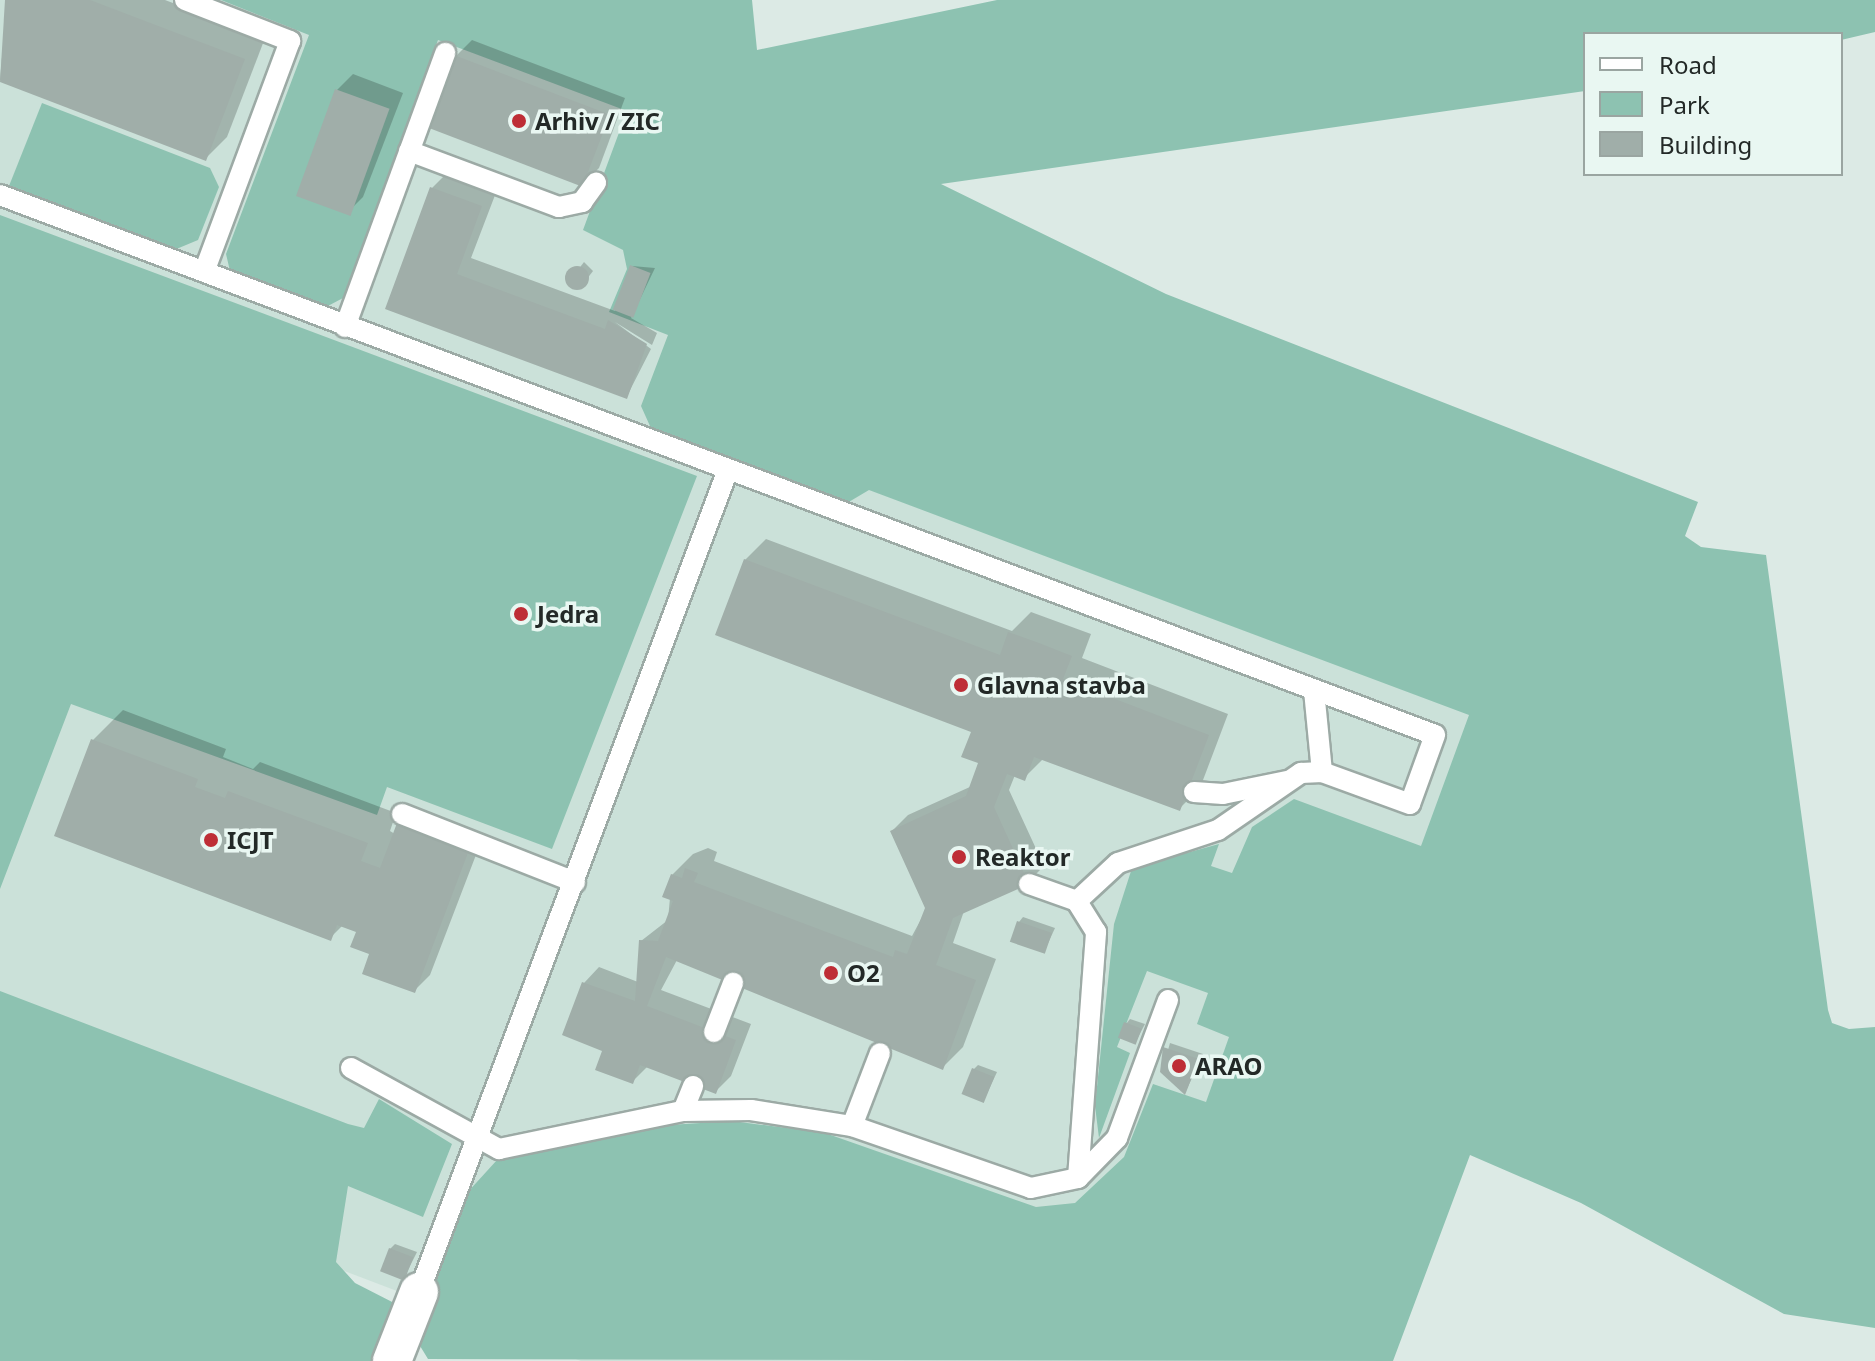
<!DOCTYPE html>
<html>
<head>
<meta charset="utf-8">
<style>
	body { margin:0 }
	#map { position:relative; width:1875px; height:1361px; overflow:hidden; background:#dceae5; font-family:"Noto Sans",sans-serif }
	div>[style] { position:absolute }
	.built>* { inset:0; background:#cbe1d9 }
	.green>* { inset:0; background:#8dc2b1 }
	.shadow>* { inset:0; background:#0003 }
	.building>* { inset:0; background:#a0aea9; transform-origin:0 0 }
	.round { border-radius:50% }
	.roads { filter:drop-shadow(2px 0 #9caaa5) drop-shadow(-2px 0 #9caaa5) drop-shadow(0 2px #9caaa5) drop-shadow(0 -2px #9caaa5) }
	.lane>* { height:20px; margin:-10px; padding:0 10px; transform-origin:10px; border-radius:10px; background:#fff }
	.street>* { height:38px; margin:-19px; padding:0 19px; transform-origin:19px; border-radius:19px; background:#fff }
	.dots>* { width:22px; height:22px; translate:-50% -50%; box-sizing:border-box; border:4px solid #e9f7f2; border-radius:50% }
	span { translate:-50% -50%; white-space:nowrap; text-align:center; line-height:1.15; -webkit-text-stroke:7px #e9f7f2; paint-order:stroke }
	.poi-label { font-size:24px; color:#232927; font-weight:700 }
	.left { translate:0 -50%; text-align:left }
	.legend { position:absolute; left:1583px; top:32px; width:260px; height:144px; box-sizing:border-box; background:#e9f7f2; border:2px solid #9aa5a1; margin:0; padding:10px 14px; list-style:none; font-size:24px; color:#232927 }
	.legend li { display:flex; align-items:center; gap:16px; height:40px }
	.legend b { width:40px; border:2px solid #9aa5a1 }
</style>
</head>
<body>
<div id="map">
	<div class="built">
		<div style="clip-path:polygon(0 0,351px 0,1695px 502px,1378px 1361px,581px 1361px,0 1140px)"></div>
	</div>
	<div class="green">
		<div style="clip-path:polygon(221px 0,752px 0,757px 50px,997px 0,1875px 0,1875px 32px,1841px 40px,1841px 34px,1585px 34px,1585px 91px,941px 184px,1166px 294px,1698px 502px,1685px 536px,1701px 547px,1766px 555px,1828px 1010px,1832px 1023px,1849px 1029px,1875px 1027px,1875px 1328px,1784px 1314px,1581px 1203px,1470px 1155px,1393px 1361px,428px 1359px,414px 1336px,466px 1194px,497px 1160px,529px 1152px,638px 1127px,732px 1121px,825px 1133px,1036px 1207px,1075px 1203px,1124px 1157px,1153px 1084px,1206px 1102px,1229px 1037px,1197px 1024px,1208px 993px,1147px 971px,1117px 1047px,1130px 1053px,1099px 1138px,1095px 1106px,1114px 924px,1132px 868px,1219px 844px,1211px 866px,1232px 873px,1252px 827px,1294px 799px,1421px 846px,1469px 715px,869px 490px,842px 506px,654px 435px,641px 406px,668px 335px,609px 312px,627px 269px,623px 250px,583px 230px,627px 111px,438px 40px,343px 298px,326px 307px,230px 271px,226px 254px,309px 35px)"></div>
		<div style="clip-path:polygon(42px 103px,210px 168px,219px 187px,198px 240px,174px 250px,9px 186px)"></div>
		<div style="clip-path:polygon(0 215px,697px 476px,552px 849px,387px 787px,377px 815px,71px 704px,0 889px)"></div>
		<div style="clip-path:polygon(0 991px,348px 1124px,364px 1128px,379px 1099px,452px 1144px,423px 1217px,348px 1186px,336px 1262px,355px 1283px,400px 1306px,379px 1361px,0 1361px)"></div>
	</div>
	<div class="shadow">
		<div style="clip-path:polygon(7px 0,165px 0,265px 38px,227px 137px,206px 158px,0 80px)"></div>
		<div style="clip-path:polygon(472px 40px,625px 98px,599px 168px,583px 184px,456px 56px)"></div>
		<div style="clip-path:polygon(353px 74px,403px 93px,363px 197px,347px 213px,337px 90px)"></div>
		<div style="clip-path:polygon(448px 172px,497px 190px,471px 258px,615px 311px,632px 266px,655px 268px,631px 318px,657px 333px,652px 345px,615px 322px,651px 349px,627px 396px,387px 308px,432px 188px)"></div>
		<div style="clip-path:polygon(584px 262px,593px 271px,580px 288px,568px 283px)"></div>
		<div style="clip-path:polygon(766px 539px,1012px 631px,1031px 612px,1091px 634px,1082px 658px,1228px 714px,1200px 788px,1179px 809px,1044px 758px,1024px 778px,1015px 775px,1009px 790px,1044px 866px,1028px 882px,964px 911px,953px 943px,996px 959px,963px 1047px,942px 1068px,677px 960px,661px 990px,751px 1024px,731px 1076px,715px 1092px,648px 1066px,632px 1082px,604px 1050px,584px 983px,599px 967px,638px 982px,641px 941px,668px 920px,672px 875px,693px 854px,708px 848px,717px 852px,714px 861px,912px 936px,927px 908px,892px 831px,908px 815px,972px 786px,981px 762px,973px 731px,745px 560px)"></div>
		<div style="clip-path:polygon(123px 710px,226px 749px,223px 757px,253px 769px,260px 762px,396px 813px,390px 831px,395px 834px,415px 808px,484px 834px,430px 975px,414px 991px,359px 931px,343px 925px,330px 938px,57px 835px,93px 740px)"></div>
		<div style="clip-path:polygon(1023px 917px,1055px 928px,1044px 952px,1019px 922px)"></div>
		<div style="clip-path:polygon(1130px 1019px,1145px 1024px,1135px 1043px,1126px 1024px)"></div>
		<div style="clip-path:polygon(1170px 1043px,1203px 1054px,1185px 1093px,1162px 1071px)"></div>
		<div style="clip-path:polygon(978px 1065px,997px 1072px,984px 1100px,974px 1069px)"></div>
		<div style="clip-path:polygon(395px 1244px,417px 1252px,404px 1278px,390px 1249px)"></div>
	</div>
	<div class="building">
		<div style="clip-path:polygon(5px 0,90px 0,245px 59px,206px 161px,0 82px)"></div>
		<div style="left:454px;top:55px;width:167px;height:77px;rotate:21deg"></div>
		<div style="left:335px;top:89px;width:58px;height:114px;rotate:20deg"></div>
		<div style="clip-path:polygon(430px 187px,482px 206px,457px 274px,605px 329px,608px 320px,647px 344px,627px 399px,385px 309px)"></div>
		<div style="left:630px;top:265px;width:22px;height:48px;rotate:21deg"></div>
		<div class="round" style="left:565px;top:266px;width:24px;height:24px"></div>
		<div style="clip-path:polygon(744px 559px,1000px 655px,1008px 632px,1039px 643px,1072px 656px,1063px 679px,1209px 735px,1180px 811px,1034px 757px,1025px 781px,1007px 774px,994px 807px,1029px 884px,953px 918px,936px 965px,976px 980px,943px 1070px,666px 957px,647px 1006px,736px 1040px,716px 1094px,640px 1065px,633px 1084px,595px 1070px,602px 1051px,562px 1035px,582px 982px,635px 1001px,639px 940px,658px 941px,673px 901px,662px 897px,671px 874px,682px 878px,685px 868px,698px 873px,694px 882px,893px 957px,895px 950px,907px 954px,925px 908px,890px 831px,966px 796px,978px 763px,961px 757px,971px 732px,715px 635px)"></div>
		<div style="clip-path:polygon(91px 739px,198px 779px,195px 787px,225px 798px,228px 791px,368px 843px,361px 861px,380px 868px,397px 823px,469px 850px,415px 993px,362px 974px,369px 954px,350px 947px,356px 932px,337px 925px,331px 941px,54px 836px)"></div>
		<div style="left:1017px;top:921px;width:37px;height:22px;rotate:19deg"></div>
		<div style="left:1124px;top:1022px;width:19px;height:17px;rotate:21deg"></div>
		<div style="clip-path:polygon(1163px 1047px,1199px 1059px,1185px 1095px,1160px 1072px)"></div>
		<div style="left:972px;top:1068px;width:24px;height:28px;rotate:22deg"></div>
		<div style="left:389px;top:1248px;width:26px;height:25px;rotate:21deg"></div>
	</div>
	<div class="roads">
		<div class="lane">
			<div style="left:185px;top:0;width:113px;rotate:21.3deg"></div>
			<div style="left:290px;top:41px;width:246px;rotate:110.4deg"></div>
			<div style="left:409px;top:151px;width:160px;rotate:20.5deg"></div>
			<div style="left:559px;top:207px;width:24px;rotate:-12deg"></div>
			<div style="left:582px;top:202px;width:24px;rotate:-54deg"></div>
			<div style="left:0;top:195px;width:1533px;rotate:20.62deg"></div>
			<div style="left:1435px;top:735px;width:73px;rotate:109.9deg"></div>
			<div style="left:1410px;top:804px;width:94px;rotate:-160deg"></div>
			<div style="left:345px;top:327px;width:292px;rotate:-69.9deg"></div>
			<div style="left:1194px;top:792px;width:29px;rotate:4deg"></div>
			<div style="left:1223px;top:794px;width:65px;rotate:-11.5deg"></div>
			<div style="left:402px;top:814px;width:186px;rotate:21.5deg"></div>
			<div style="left:1029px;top:884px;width:51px;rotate:19.5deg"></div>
			<div style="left:714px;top:1032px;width:53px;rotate:-68.8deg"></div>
			<div style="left:351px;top:1068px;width:169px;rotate:28.7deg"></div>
			<div style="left:499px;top:1149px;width:188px;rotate:-11.7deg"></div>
			<div style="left:683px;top:1111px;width:68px;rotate:-0.8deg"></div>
			<div style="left:751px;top:1110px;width:102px;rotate:9deg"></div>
			<div style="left:852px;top:1126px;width:189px;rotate:19.1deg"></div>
			<div style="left:1031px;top:1188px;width:48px;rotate:-12deg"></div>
			<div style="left:1078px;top:1178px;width:247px;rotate:-85.8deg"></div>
			<div style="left:1096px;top:932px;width:36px;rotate:-122deg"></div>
			<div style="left:1077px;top:901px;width:56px;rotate:-42.8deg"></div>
			<div style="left:1118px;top:863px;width:105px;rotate:-18.3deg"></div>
			<div style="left:1218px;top:830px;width:101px;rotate:-34.5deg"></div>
			<div style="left:1301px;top:773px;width:21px;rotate:-3deg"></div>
			<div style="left:1322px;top:772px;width:82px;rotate:-95.6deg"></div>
			<div style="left:683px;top:1111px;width:27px;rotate:-68deg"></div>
			<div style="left:852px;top:1126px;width:78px;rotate:-69deg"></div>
			<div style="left:1078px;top:1178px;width:56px;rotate:-45.7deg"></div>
			<div style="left:1117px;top:1138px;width:147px;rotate:-69.7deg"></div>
			<div style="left:419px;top:1292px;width:876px;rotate:-69.41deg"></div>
		</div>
		<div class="street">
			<div style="left:392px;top:1361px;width:74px;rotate:-68.6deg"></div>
		</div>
	</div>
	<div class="dots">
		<div style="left:519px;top:121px;background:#be2e36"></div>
		<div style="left:521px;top:614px;background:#be2e36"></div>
		<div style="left:961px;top:685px;background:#be2e36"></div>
		<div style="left:211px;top:840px;background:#be2e36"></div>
		<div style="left:959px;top:857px;background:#be2e36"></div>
		<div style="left:831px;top:973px;background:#be2e36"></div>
		<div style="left:1179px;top:1066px;background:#be2e36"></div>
	</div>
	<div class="poi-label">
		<span class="left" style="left:535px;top:121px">Arhiv / ZIC</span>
		<span class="left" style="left:537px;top:614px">Jedra</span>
		<span class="left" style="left:977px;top:685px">Glavna stavba</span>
		<span class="left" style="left:227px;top:840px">ICJT</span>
		<span class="left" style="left:975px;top:857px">Reaktor</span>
		<span class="left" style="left:847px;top:973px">O2</span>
		<span class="left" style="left:1195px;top:1066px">ARAO</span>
	</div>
	<ul class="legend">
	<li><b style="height:10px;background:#fff"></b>Road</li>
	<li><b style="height:22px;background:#8dc2b1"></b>Park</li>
	<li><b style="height:22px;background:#a0aea9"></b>Building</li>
	</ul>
</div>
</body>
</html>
